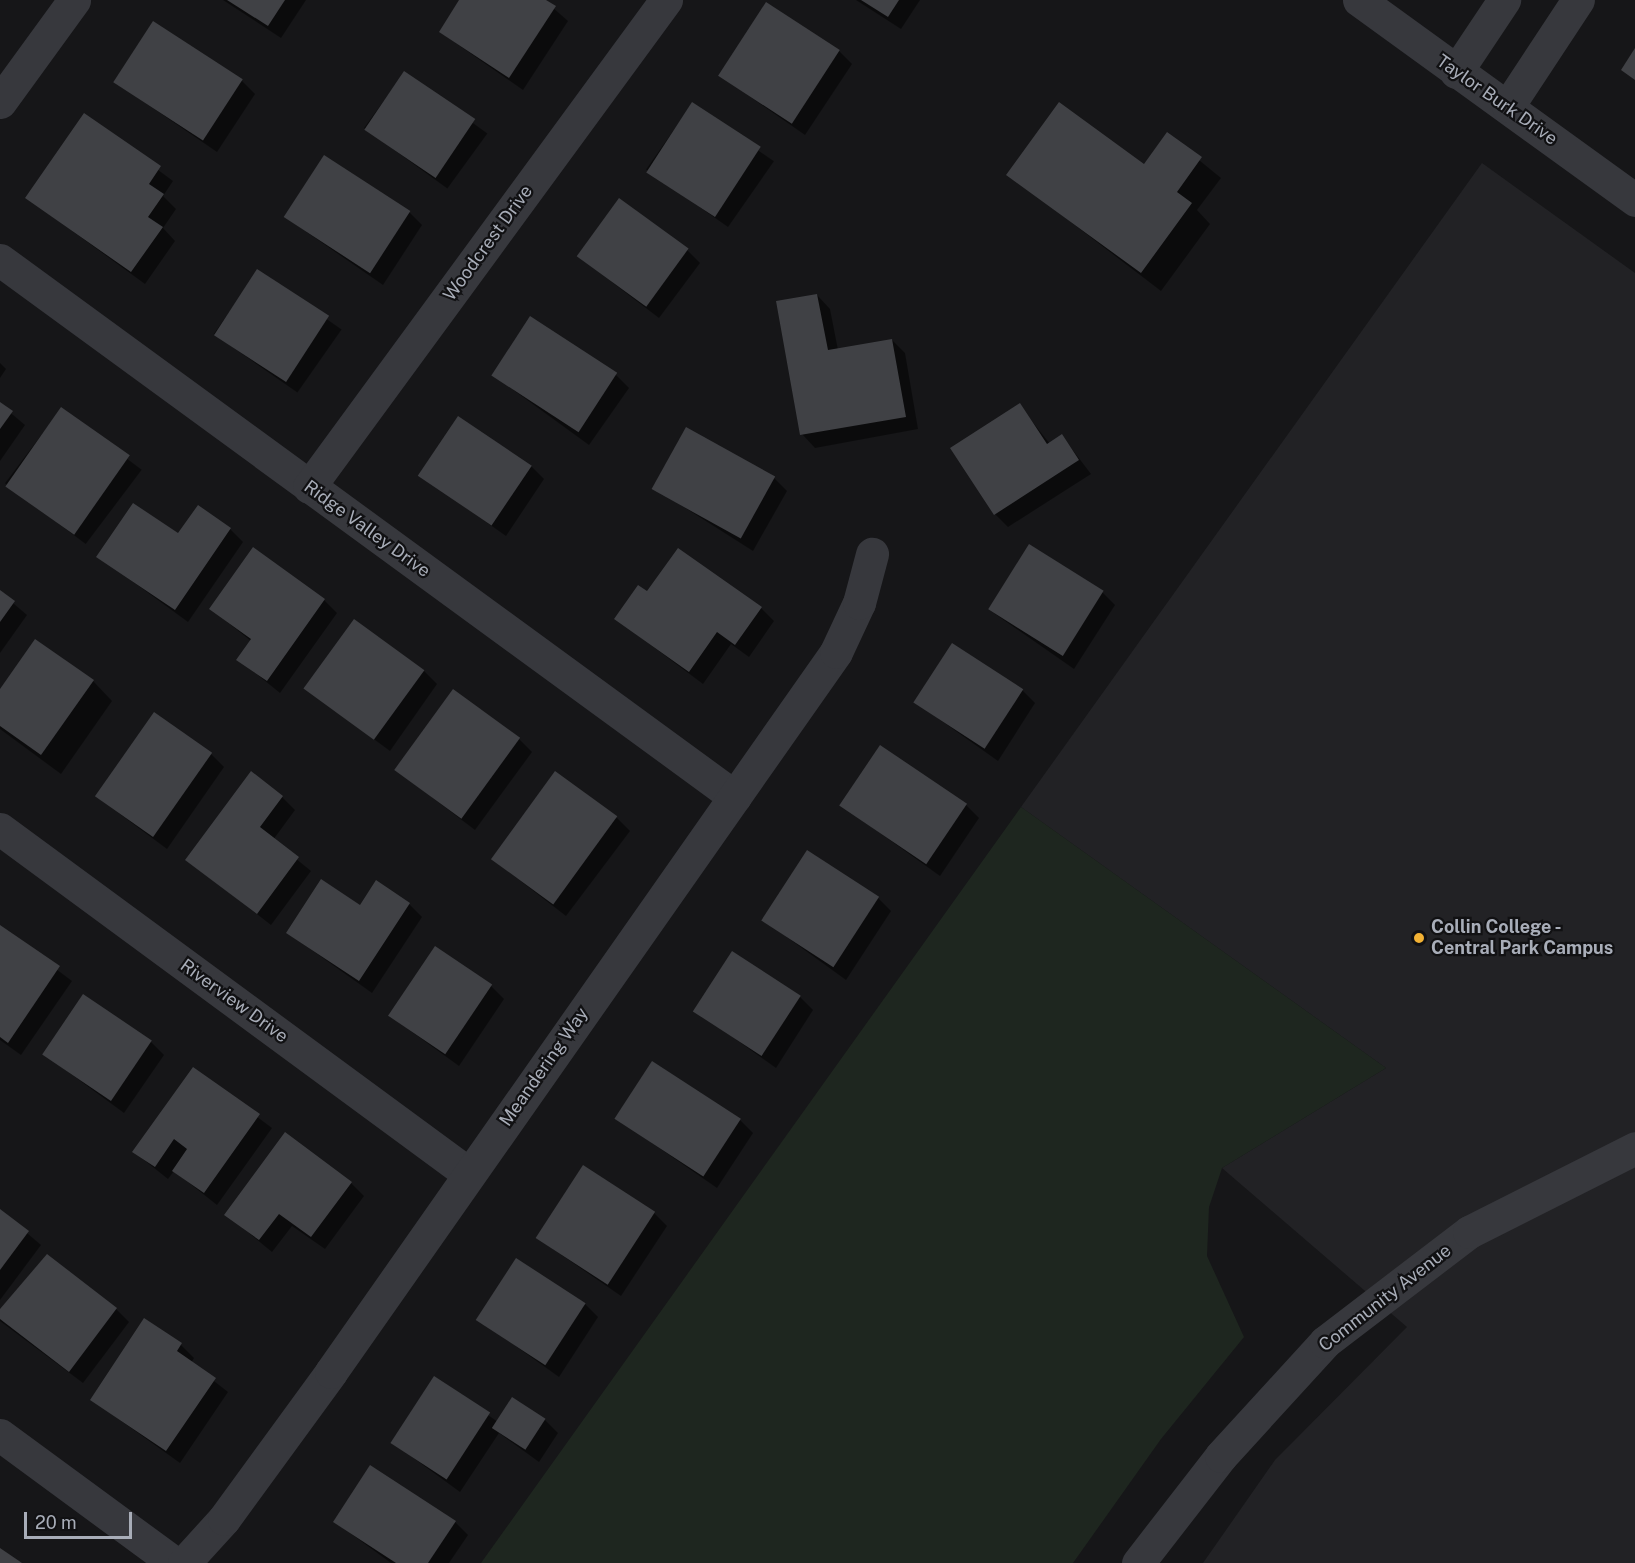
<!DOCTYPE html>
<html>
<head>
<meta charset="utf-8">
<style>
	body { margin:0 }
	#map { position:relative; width:1635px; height:1563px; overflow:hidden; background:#161618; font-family:"Public Sans",sans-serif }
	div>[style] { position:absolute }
	.built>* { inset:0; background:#222225 }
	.green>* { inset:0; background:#1e261f }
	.shadow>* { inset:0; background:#0007; transform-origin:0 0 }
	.building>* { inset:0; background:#404145; transform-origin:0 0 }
	.minor>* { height:33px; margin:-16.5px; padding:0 16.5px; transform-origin:16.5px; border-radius:16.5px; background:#37383d }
	.dots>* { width:16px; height:16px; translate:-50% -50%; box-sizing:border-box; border:3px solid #111113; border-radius:50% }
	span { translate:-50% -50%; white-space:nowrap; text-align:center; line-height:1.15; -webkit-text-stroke:4.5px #111113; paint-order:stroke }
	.street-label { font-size:18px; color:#a8adb8 }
	.poi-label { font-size:18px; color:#a8adb8; font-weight:700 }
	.left { translate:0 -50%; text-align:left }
	.scale { position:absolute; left:24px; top:1512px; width:108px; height:27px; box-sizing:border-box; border:3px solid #a8adb8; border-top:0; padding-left:8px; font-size:18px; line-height:21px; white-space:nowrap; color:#a8adb8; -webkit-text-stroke:4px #111113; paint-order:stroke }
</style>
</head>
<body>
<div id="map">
	<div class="built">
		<div style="clip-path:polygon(1482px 163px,1635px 273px,1635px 1563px,1203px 1563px,1275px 1460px,1407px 1327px,1222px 1168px,1386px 1068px,1021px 807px)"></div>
	</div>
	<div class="green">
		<div style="clip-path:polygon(1021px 807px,1386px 1068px,1222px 1168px,1209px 1207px,1207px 1256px,1244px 1337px,1161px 1439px,1073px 1563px,481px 1563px)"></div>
	</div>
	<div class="shadow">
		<div style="clip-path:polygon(223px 0,306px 0,281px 38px)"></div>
		<div style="clip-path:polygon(461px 0,544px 0,568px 21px,523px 90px,440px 32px)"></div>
		<div style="clip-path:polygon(856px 0,920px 0,901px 29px)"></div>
		<div style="clip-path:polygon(839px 51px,852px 64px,805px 135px,719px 75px)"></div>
		<div style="left:404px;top:73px;width:103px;height:68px;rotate:36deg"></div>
		<div style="clip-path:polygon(242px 81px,255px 94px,217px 152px,115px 82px)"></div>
		<div style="left:692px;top:104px;width:100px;height:80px;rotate:35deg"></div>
		<div style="clip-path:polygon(84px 115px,173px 181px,163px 196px,176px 209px,163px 228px,175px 241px,145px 284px,27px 198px)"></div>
		<div style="clip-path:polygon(1167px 134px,1221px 178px,1197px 210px,1210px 224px,1161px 291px,1008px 174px,1144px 166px)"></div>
		<div style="clip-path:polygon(409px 212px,422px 225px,383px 285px,285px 217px)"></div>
		<div style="clip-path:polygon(687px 250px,700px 263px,659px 318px,579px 257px)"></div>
		<div style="left:258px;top:271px;width:102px;height:77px;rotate:35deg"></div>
		<div style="clip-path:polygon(817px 295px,830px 309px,838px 350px,892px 340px,905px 353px,918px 429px,815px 448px,802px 434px)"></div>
		<div style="clip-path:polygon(0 363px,6px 369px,0 378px)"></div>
		<div style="clip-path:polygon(493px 375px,616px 375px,629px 388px,589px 445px)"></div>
		<div style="clip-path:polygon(0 404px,25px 425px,0 461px)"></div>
		<div style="clip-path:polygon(1019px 405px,1050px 444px,1062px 436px,1091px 474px,1008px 527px,995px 514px)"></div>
		<div style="left:61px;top:409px;width:101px;height:93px;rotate:37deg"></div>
		<div style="clip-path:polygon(531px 466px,544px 479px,506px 536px,421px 476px)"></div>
		<div style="clip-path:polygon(774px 478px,787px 491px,753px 551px,654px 488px)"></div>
		<div style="clip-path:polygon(230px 529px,243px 542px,188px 622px,98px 556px)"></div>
		<div style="clip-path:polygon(0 592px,27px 615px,0 653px)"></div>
		<div style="clip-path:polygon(1102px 592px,1115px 605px,1074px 669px,988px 609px)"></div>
		<div style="clip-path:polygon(647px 593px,761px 608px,774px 621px,749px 657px,731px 644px,703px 684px,616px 619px)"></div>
		<div style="clip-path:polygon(324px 600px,337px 613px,280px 693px,238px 659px,251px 641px,211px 609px)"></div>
		<div style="clip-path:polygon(424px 671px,437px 684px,390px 751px,306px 689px)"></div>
		<div style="clip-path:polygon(93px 681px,112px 701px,61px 774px,0 729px,0 692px)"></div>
		<div style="clip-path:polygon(1022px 690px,1035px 703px,998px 761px,915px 702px)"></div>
		<div style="clip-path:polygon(519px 739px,532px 752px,475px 830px,396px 770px)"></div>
		<div style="clip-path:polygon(211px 754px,224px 767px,167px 849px,97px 797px)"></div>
		<div style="clip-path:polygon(282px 797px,295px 810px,273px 840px,311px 871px,271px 925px,187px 860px)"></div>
		<div style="clip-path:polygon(841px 805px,966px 805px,979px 818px,940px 876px)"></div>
		<div style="clip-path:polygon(617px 818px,630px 831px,566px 916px,492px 859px)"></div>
		<div style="clip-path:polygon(878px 898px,891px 911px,846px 980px,762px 919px)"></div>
		<div style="clip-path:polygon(409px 904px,422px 917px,372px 993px,288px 933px)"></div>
		<div style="clip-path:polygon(0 927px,72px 981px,21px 1055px,0 1040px)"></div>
		<div style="clip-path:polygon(491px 986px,504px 999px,459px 1066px,390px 1016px)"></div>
		<div style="clip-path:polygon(800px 997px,813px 1010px,776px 1068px,695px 1010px)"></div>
		<div style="clip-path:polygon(151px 1042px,164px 1055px,124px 1113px,44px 1054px)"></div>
		<div style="clip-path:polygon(193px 1069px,272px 1128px,217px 1205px,174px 1171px,168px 1179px,134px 1152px)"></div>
		<div style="clip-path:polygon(616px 1118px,740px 1120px,753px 1133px,717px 1188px)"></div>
		<div style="clip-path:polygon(351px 1183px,364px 1196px,325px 1249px,292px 1226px,272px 1252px,226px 1214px)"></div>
		<div style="clip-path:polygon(0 1210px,41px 1245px,0 1300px)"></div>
		<div style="clip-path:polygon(654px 1213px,667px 1226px,621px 1296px,537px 1238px)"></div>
		<div style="clip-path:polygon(585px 1304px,598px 1317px,559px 1377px,478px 1319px)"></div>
		<div style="clip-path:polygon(116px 1309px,129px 1322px,83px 1383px,0 1321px,0 1311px)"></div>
		<div style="clip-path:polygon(144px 1320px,181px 1345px,194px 1358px,191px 1363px,228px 1392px,180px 1463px,92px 1400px)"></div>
		<div style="clip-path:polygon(435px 1378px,498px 1422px,545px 1420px,558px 1433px,539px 1462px,499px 1433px,460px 1492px,393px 1443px)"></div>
		<div style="clip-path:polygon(335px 1522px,455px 1522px,468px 1535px,449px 1563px,391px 1563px)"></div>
	</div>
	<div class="building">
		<div style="clip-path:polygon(227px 0,285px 0,268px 26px)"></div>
		<div style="clip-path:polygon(459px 0,546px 0,556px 6px,509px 78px,439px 32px)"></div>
		<div style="clip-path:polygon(861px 0,899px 0,888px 17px)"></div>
		<div style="left:766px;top:2px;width:88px;height:88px;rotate:33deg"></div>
		<div style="left:153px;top:21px;width:107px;height:73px;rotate:33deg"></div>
		<div style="clip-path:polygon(1635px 48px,1635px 80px,1621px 70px)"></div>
		<div style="left:404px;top:71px;width:86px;height:71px;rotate:34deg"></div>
		<div style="left:692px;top:102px;width:82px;height:84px;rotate:33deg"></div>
		<div style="clip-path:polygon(1059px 102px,1144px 164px,1167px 132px,1202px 157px,1177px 192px,1192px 203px,1141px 273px,1006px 175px)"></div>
		<div style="clip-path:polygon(84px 113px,161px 166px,149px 184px,164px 194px,148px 217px,163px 227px,131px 272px,25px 198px)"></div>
		<div style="left:324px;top:155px;width:103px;height:74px;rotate:33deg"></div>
		<div style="left:619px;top:198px;width:86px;height:72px;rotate:36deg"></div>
		<div style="left:257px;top:269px;width:86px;height:79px;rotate:33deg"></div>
		<div style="clip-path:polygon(817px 294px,828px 350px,892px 339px,906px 417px,800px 435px,776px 301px)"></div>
		<div style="left:530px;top:316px;width:104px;height:71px;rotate:33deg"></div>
		<div style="clip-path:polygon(0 402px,13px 411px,0 429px)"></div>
		<div style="clip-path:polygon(1020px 403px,1047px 444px,1062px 434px,1079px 460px,994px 515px,950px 448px)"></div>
		<div style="left:61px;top:407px;width:84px;height:97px;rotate:35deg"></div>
		<div style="left:458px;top:416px;width:89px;height:72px;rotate:34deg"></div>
		<div style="left:686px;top:427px;width:102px;height:71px;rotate:29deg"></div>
		<div style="clip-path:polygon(133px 503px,178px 533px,198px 505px,231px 528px,175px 610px,96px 557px)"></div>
		<div style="left:1029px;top:544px;width:88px;height:77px;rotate:32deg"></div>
		<div style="clip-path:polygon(253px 547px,325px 599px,267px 681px,236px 660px,251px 639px,209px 609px)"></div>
		<div style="clip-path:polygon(678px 548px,762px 607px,735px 645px,717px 632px,689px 672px,614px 619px,638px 585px,647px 591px)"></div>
		<div style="clip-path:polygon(0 590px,15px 601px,0 622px)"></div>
		<div style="left:354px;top:619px;width:87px;height:86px;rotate:36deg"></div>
		<div style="clip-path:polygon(35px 639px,94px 680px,41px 755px,0 726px,0 689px)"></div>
		<div style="left:952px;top:643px;width:85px;height:71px;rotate:33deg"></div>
		<div style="left:453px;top:689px;width:83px;height:100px;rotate:36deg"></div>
		<div style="left:154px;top:712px;width:71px;height:103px;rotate:35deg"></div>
		<div style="left:880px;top:745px;width:105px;height:73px;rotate:34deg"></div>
		<div style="clip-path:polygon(251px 771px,283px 796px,260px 827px,299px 857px,257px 914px,185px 860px)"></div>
		<div style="left:555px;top:771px;width:77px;height:109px;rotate:36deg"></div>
		<div style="left:807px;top:850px;width:86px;height:84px;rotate:33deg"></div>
		<div style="clip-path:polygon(321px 879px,360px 905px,376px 880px,410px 903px,359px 981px,286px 933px)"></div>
		<div style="clip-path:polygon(0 925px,60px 966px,8px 1043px,0 1037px)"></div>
		<div style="left:435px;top:946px;width:69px;height:84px;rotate:34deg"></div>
		<div style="left:732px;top:951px;width:82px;height:72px;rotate:33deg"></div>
		<div style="left:83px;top:994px;width:83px;height:73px;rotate:34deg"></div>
		<div style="left:652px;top:1061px;width:106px;height:69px;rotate:33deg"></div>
		<div style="clip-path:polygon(193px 1067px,260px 1114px,204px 1193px,172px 1171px,187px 1149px,174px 1139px,155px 1167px,132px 1152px)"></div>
		<div style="clip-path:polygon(285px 1132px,352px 1182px,311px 1237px,279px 1214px,259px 1240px,224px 1215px)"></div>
		<div style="left:583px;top:1165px;width:86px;height:87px;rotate:33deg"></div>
		<div style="clip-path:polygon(0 1209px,29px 1231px,0 1270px)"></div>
		<div style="clip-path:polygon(47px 1254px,117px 1308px,69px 1372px,0 1319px,0 1309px)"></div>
		<div style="left:516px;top:1258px;width:83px;height:74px;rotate:33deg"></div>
		<div style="clip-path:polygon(144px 1318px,182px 1343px,177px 1351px,216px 1378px,166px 1451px,90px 1400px)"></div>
		<div style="left:434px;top:1376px;width:67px;height:80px;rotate:33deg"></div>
		<div style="left:512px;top:1397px;width:40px;height:37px;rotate:33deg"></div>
		<div style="clip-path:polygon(370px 1465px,456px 1521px,428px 1563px,396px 1563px,333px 1522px)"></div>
		<div style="clip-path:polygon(0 1548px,22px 1563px,0 1563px)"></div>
	</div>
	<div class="minor">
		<div style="left:1359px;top:0;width:341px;rotate:35.9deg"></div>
		<div style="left:1456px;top:72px;width:87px;rotate:-56.3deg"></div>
		<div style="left:0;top:102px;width:126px;rotate:-54deg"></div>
		<div style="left:1508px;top:106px;width:127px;rotate:-56.6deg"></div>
		<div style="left:0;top:260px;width:910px;rotate:36.15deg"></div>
		<div style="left:309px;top:487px;width:604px;rotate:-53.76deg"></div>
		<div style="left:0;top:829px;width:582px;rotate:36.34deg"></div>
		<div style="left:0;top:1435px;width:216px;rotate:36.3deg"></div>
		<div style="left:184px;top:1563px;width:59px;rotate:-47.7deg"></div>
		<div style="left:224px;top:1519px;width:182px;rotate:-53.9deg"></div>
		<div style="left:331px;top:1372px;width:879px;rotate:-54.95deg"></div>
		<div style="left:836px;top:652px;width:54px;rotate:-64.9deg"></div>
		<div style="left:859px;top:603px;width:51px;rotate:-75.1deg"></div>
		<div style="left:1138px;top:1563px;width:135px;rotate:-52.2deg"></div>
		<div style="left:1221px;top:1456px;width:154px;rotate:-47.6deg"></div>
		<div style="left:1325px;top:1342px;width:181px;rotate:-37.4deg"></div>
		<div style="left:1469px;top:1232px;width:186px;rotate:-26.8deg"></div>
	</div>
	<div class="dots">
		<div style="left:1419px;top:938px;background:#f2b134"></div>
	</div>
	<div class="street-label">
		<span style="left:1497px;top:100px;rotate:35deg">Taylor Burk Drive</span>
		<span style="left:488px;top:243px;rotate:-54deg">Woodcrest Drive</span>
		<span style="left:367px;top:529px;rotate:36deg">Ridge Valley Drive</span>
		<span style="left:234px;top:1001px;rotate:36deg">Riverview Drive</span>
		<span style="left:544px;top:1067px;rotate:-55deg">Meandering Way</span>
		<span style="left:1385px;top:1298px;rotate:-38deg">Community Avenue</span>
	</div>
	<div class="poi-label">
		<span class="left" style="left:1431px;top:938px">Collin College -<br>Central Park Campus</span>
	</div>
	<div class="scale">20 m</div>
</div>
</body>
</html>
